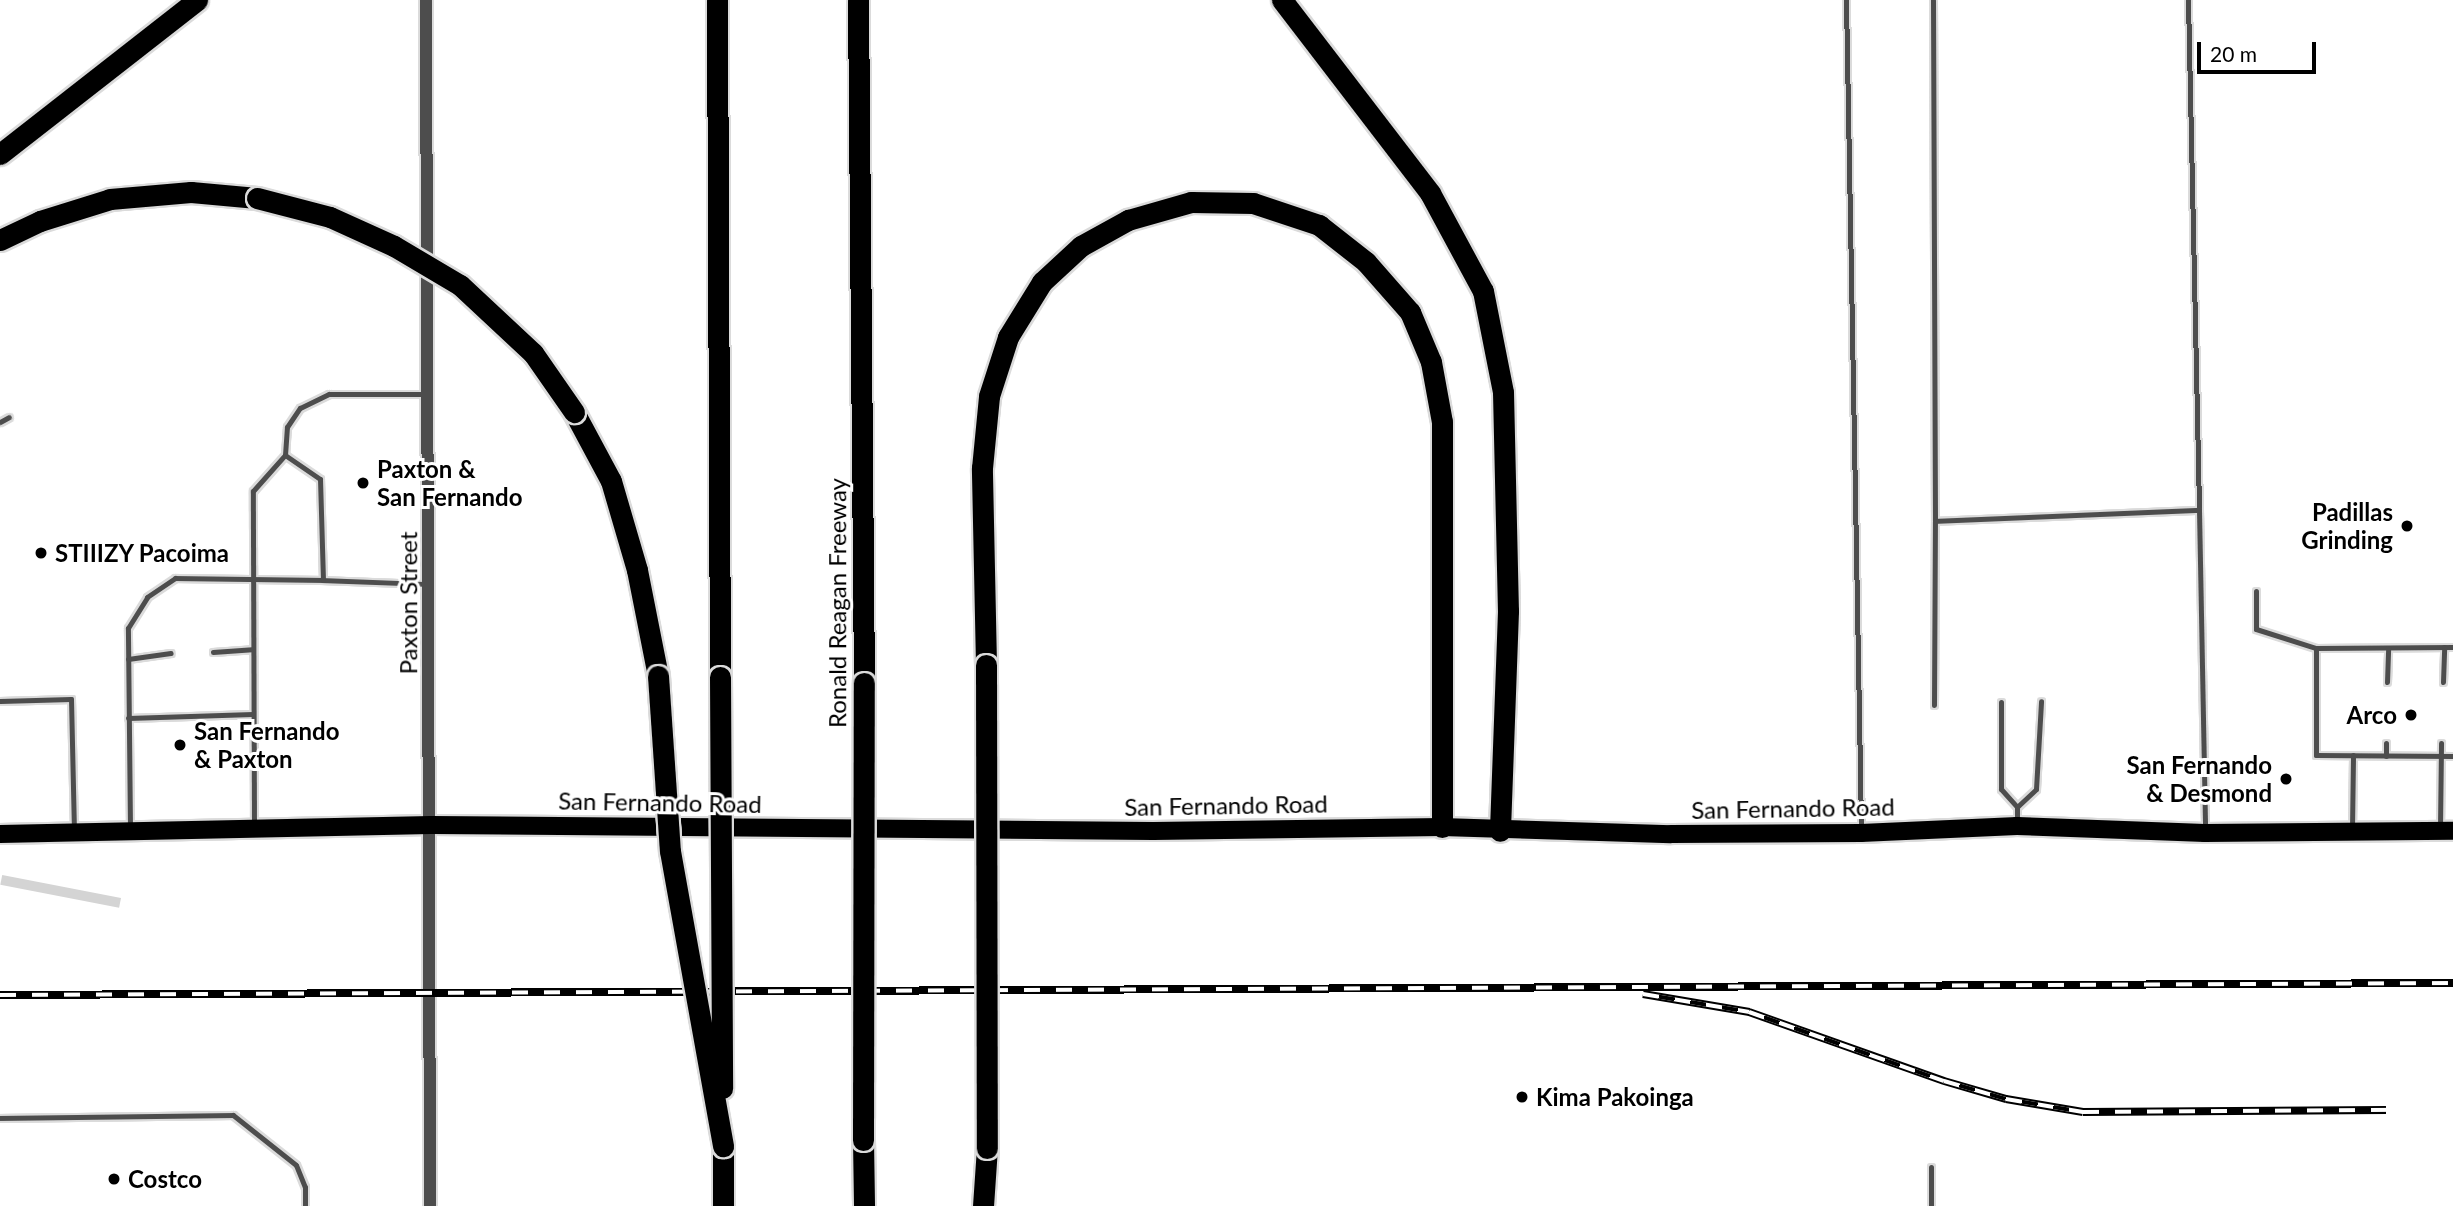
<!DOCTYPE html>
<html>
<head>
<meta charset="utf-8">
<style>
	body { margin:0 }
	#map { position:relative; width:2453px; height:1206px; overflow:hidden; background:#fff; font-family:Lato,sans-serif }
	div>[style] { position:absolute }
	.green>* { inset:0; background:#d4d4d4; transform-origin:0 0 }
	.roads { filter:drop-shadow(2px 0 #dbdbdb) drop-shadow(-2px 0 #dbdbdb) drop-shadow(0 2px #dbdbdb) drop-shadow(0 -2px #dbdbdb) }
	.service>* { height:5px; margin:-2.5px; padding:0 2.5px; transform-origin:2.5px; border-radius:2.5px; background:#4d4d4d }
	.tertiary>* { height:12px; margin:-6px; padding:0 6px; transform-origin:6px; border-radius:6px; background:#4d4d4d }
	.primary>* { height:18px; margin:-9px; padding:0 9px; transform-origin:9px; border-radius:9px; background:#000 }
	.motorway>* { height:21px; margin:-10.5px; padding:0 10.5px; transform-origin:10.5px; border-radius:10.5px; background:#000 }
	.rail>* { height:8px; margin-top:-4px; transform-origin:0; background:repeating-linear-gradient(90deg,#fff 0 16px,#000 0 32px); box-sizing:border-box; border-block:2px solid #000 }
	.bridges { filter:drop-shadow(2px 0 #dbdbdb) drop-shadow(-2px 0 #dbdbdb) drop-shadow(0 2px #dbdbdb) drop-shadow(0 -2px #dbdbdb) }
	.motorway-bridge>* { height:21px; margin:-10.5px; padding:0 10.5px; transform-origin:10.5px; border-radius:10.5px; background:#000 }
	.dots>* { width:19px; height:19px; translate:-50% -50%; box-sizing:border-box; border:4px solid #fff; border-radius:50% }
	span { translate:-50% -50%; white-space:nowrap; text-align:center; line-height:1.15; -webkit-text-stroke:6px #fff; paint-order:stroke }
	.poi-label { font-size:24px; color:#000; font-weight:700 }
	.left { translate:0 -50%; text-align:left }
	.right { translate:-100% -50%; text-align:right }
	.street-label { font-size:24px; color:#000 }
	.scale { position:absolute; left:2197px; top:42px; width:119px; height:32px; box-sizing:border-box; border:4px solid #000; border-top:0; padding-left:9px; font-size:21px; line-height:24px; white-space:nowrap; color:#000; -webkit-text-stroke:5px #fff; paint-order:stroke }
</style>
</head>
<body>
<div id="map">
	<div class="green">
		<div style="left:121px;top:898px;width:10px;height:121px;rotate:101deg"></div>
	</div>
	<div class="roads">
		<div class="service">
			<div style="left:1846px;top:0;width:830px;rotate:88.96deg"></div>
			<div style="left:1933px;top:0;width:521px;rotate:89.78deg"></div>
			<div style="left:2188px;top:0;width:510px;rotate:88.76deg"></div>
			<div style="left:0;top:422px;width:10px;rotate:-29deg"></div>
			<div style="left:323px;top:580px;width:105px;rotate:2.2deg"></div>
			<div style="left:2256px;top:591px;width:38px;rotate:90deg"></div>
			<div style="left:2256px;top:629px;width:63px;rotate:17.6deg"></div>
			<div style="left:2453px;top:647px;width:137px;rotate:179.6deg"></div>
			<div style="left:2316px;top:648px;width:107px;rotate:90deg"></div>
			<div style="left:2316px;top:755px;width:137px;rotate:0.4deg"></div>
			<div style="left:213px;top:652px;width:39px;rotate:-4deg"></div>
			<div style="left:128px;top:659px;width:43px;rotate:-7.9deg"></div>
			<div style="left:2387px;top:682px;width:34px;rotate:-88deg"></div>
			<div style="left:2443px;top:682px;width:35px;rotate:-88deg"></div>
			<div style="left:0;top:701px;width:71px;rotate:-1.6deg"></div>
			<div style="left:71px;top:699px;width:132px;rotate:88.7deg"></div>
			<div style="left:2001px;top:702px;width:87px;rotate:90deg"></div>
			<div style="left:2001px;top:789px;width:24px;rotate:48deg"></div>
			<div style="left:2017px;top:807px;width:16px;rotate:90deg"></div>
			<div style="left:1934px;top:705px;width:184px;rotate:-89.7deg"></div>
			<div style="left:1935px;top:521px;width:264px;rotate:-2.4deg"></div>
			<div style="left:2199px;top:510px;width:319px;rotate:88.9deg"></div>
			<div style="left:128px;top:718px;width:125px;rotate:-1.8deg"></div>
			<div style="left:2386px;top:756px;width:13px;rotate:-90deg"></div>
			<div style="left:2017px;top:807px;width:26px;rotate:-43deg"></div>
			<div style="left:2036px;top:789px;width:88px;rotate:-86.7deg"></div>
			<div style="left:254px;top:824px;width:333px;rotate:-90.2deg"></div>
			<div style="left:253px;top:491px;width:48px;rotate:-48.4deg"></div>
			<div style="left:285px;top:455px;width:28px;rotate:-86deg"></div>
			<div style="left:287px;top:427px;width:23px;rotate:-56deg"></div>
			<div style="left:300px;top:408px;width:32px;rotate:-26deg"></div>
			<div style="left:329px;top:394px;width:99px"></div>
			<div style="left:130px;top:828px;width:200px;rotate:-90.6deg"></div>
			<div style="left:128px;top:628px;width:36px;rotate:-58deg"></div>
			<div style="left:147px;top:597px;width:34px;rotate:-34deg"></div>
			<div style="left:175px;top:578px;width:148px;rotate:0.8deg"></div>
			<div style="left:323px;top:580px;width:101px;rotate:-91.7deg"></div>
			<div style="left:320px;top:479px;width:42px;rotate:-145.6deg"></div>
			<div style="left:2440px;top:828px;width:85px;rotate:-89.3deg"></div>
			<div style="left:2352px;top:829px;width:74px;rotate:-89.2deg"></div>
			<div style="left:0;top:1118px;width:233px;rotate:-0.7deg"></div>
			<div style="left:233px;top:1115px;width:80px;rotate:38.4deg"></div>
			<div style="left:296px;top:1165px;width:24px;rotate:68deg"></div>
			<div style="left:305px;top:1187px;width:19px;rotate:90deg"></div>
			<div style="left:1931px;top:1206px;width:39px;rotate:-90deg"></div>
		</div>
		<div class="tertiary">
			<div style="left:426px;top:0;width:1206px;rotate:89.81deg"></div>
		</div>
		<div class="primary">
			<div style="left:0;top:834px;width:431px;rotate:-1.2deg"></div>
			<div style="left:431px;top:825px;width:722px;rotate:0.48deg"></div>
			<div style="left:1153px;top:831px;width:289px;rotate:-0.8deg"></div>
			<div style="left:1442px;top:827px;width:229px;rotate:1.8deg"></div>
			<div style="left:1671px;top:834px;width:190px;rotate:-0.3deg"></div>
			<div style="left:1861px;top:833px;width:156px;rotate:-2.6deg"></div>
			<div style="left:2017px;top:826px;width:188px;rotate:2.1deg"></div>
			<div style="left:2205px;top:833px;width:248px;rotate:-0.5deg"></div>
		</div>
		<div class="motorway">
			<div style="left:717px;top:0;width:677px;rotate:89.75deg"></div>
			<div style="left:858px;top:0;width:683px;rotate:89.5deg"></div>
			<div style="left:1282px;top:0;width:243px;rotate:52.5deg"></div>
			<div style="left:1430px;top:193px;width:111px;rotate:61.6deg"></div>
			<div style="left:1483px;top:291px;width:103px;rotate:78.8deg"></div>
			<div style="left:1503px;top:392px;width:219px;rotate:88.7deg"></div>
			<div style="left:1508px;top:611px;width:220px;rotate:92.1deg"></div>
			<div style="left:0;top:154px;width:250px;rotate:-38deg"></div>
			<div style="left:0;top:240px;width:44px;rotate:-25.4deg"></div>
			<div style="left:40px;top:221px;width:73px;rotate:-17.4deg"></div>
			<div style="left:110px;top:199px;width:81px;rotate:-4.9deg"></div>
			<div style="left:191px;top:192px;width:66px;rotate:5.2deg"></div>
			<div style="left:574px;top:412px;width:78px;rotate:61.8deg"></div>
			<div style="left:611px;top:481px;width:93px;rotate:73.7deg"></div>
			<div style="left:637px;top:570px;width:108px;rotate:78.8deg"></div>
			<div style="left:986px;top:665px;width:197px;rotate:-91.2deg"></div>
			<div style="left:982px;top:468px;width:72px;rotate:-84.4deg"></div>
			<div style="left:989px;top:396px;width:62px;rotate:-72.1deg"></div>
			<div style="left:1008px;top:337px;width:65px;rotate:-58.3deg"></div>
			<div style="left:1042px;top:282px;width:53px;rotate:-42.7deg"></div>
			<div style="left:1081px;top:246px;width:54px;rotate:-29deg"></div>
			<div style="left:1128px;top:220px;width:66px;rotate:-15.9deg"></div>
			<div style="left:1191px;top:202px;width:62px;rotate:0.9deg"></div>
			<div style="left:1253px;top:203px;width:70px;rotate:18.4deg"></div>
			<div style="left:1319px;top:225px;width:60px;rotate:38.2deg"></div>
			<div style="left:1366px;top:262px;width:67px;rotate:48.7deg"></div>
			<div style="left:1410px;top:312px;width:54px;rotate:67.2deg"></div>
			<div style="left:1431px;top:362px;width:61px;rotate:79.6deg"></div>
			<div style="left:1442px;top:422px;width:405px;rotate:90deg"></div>
			<div style="left:863px;top:1140px;width:66px;rotate:89.1deg"></div>
			<div style="left:723px;top:1146px;width:60px;rotate:90deg"></div>
			<div style="left:983px;top:1206px;width:58px;rotate:-86.1deg"></div>
		</div>
	</div>
	<div class="rail">
		<div style="left:1643px;top:994px;width:108px;rotate:9.6deg"></div>
		<div style="left:1749px;top:1012px;width:207px;rotate:19.5deg"></div>
		<div style="left:1944px;top:1081px;width:65px;rotate:16.2deg"></div>
		<div style="left:2006px;top:1099px;width:78px;rotate:9.6deg"></div>
		<div style="left:2083px;top:1112px;width:303px;rotate:-0.4deg"></div>
		<div style="left:0;top:995px;width:2453px;rotate:-0.28deg"></div>
	</div>
	<div class="bridges">
		<div class="motorway-bridge">
			<div style="left:257px;top:198px;width:75px;rotate:14.6deg"></div>
			<div style="left:330px;top:217px;width:70px;rotate:24.4deg"></div>
			<div style="left:394px;top:246px;width:77px;rotate:30.6deg"></div>
			<div style="left:460px;top:285px;width:100px;rotate:43deg"></div>
			<div style="left:533px;top:353px;width:72px;rotate:55.2deg"></div>
			<div style="left:986px;top:665px;width:483px;rotate:89.9deg"></div>
			<div style="left:658px;top:676px;width:175px;rotate:86.1deg"></div>
			<div style="left:670px;top:851px;width:300px;rotate:79.8deg"></div>
			<div style="left:720px;top:677px;width:411px;rotate:89.7deg"></div>
			<div style="left:863px;top:1140px;width:457px;rotate:-89.9deg"></div>
		</div>
	</div>
	<div class="dots">
		<div style="left:363px;top:483px;background:#000"></div>
		<div style="left:2407px;top:526px;background:#000"></div>
		<div style="left:41px;top:553px;background:#000"></div>
		<div style="left:2411px;top:715px;background:#000"></div>
		<div style="left:180px;top:745px;background:#000"></div>
		<div style="left:2286px;top:779px;background:#000"></div>
		<div style="left:1522px;top:1097px;background:#000"></div>
		<div style="left:114px;top:1179px;background:#000"></div>
	</div>
	<div class="poi-label">
		<span class="left" style="left:377px;top:483px">Paxton &amp;<br>San Fernando</span>
		<span class="right" style="left:2393px;top:526px">Padillas<br>Grinding</span>
		<span class="left" style="left:55px;top:553px">STIIIZY Pacoima</span>
		<span class="right" style="left:2397px;top:715px">Arco</span>
		<span class="left" style="left:194px;top:745px">San Fernando<br>&amp; Paxton</span>
		<span class="right" style="left:2272px;top:779px">San Fernando<br>&amp; Desmond</span>
		<span class="left" style="left:1536px;top:1097px">Kima Pakoinga</span>
		<span class="left" style="left:128px;top:1179px">Costco</span>
	</div>
	<div class="street-label">
		<span style="left:408px;top:603px;rotate:-90deg">Paxton Street</span>
		<span style="left:837px;top:603px;rotate:-90deg">Ronald Reagan Freeway</span>
		<span style="left:660px;top:802px;rotate:1deg">San Fernando Road</span>
		<span style="left:1226px;top:805px;rotate:-1deg">San Fernando Road</span>
		<span style="left:1793px;top:808px;rotate:-1deg">San Fernando Road</span>
	</div>
	<div class="scale">20 m</div>
</div>
</body>
</html>
